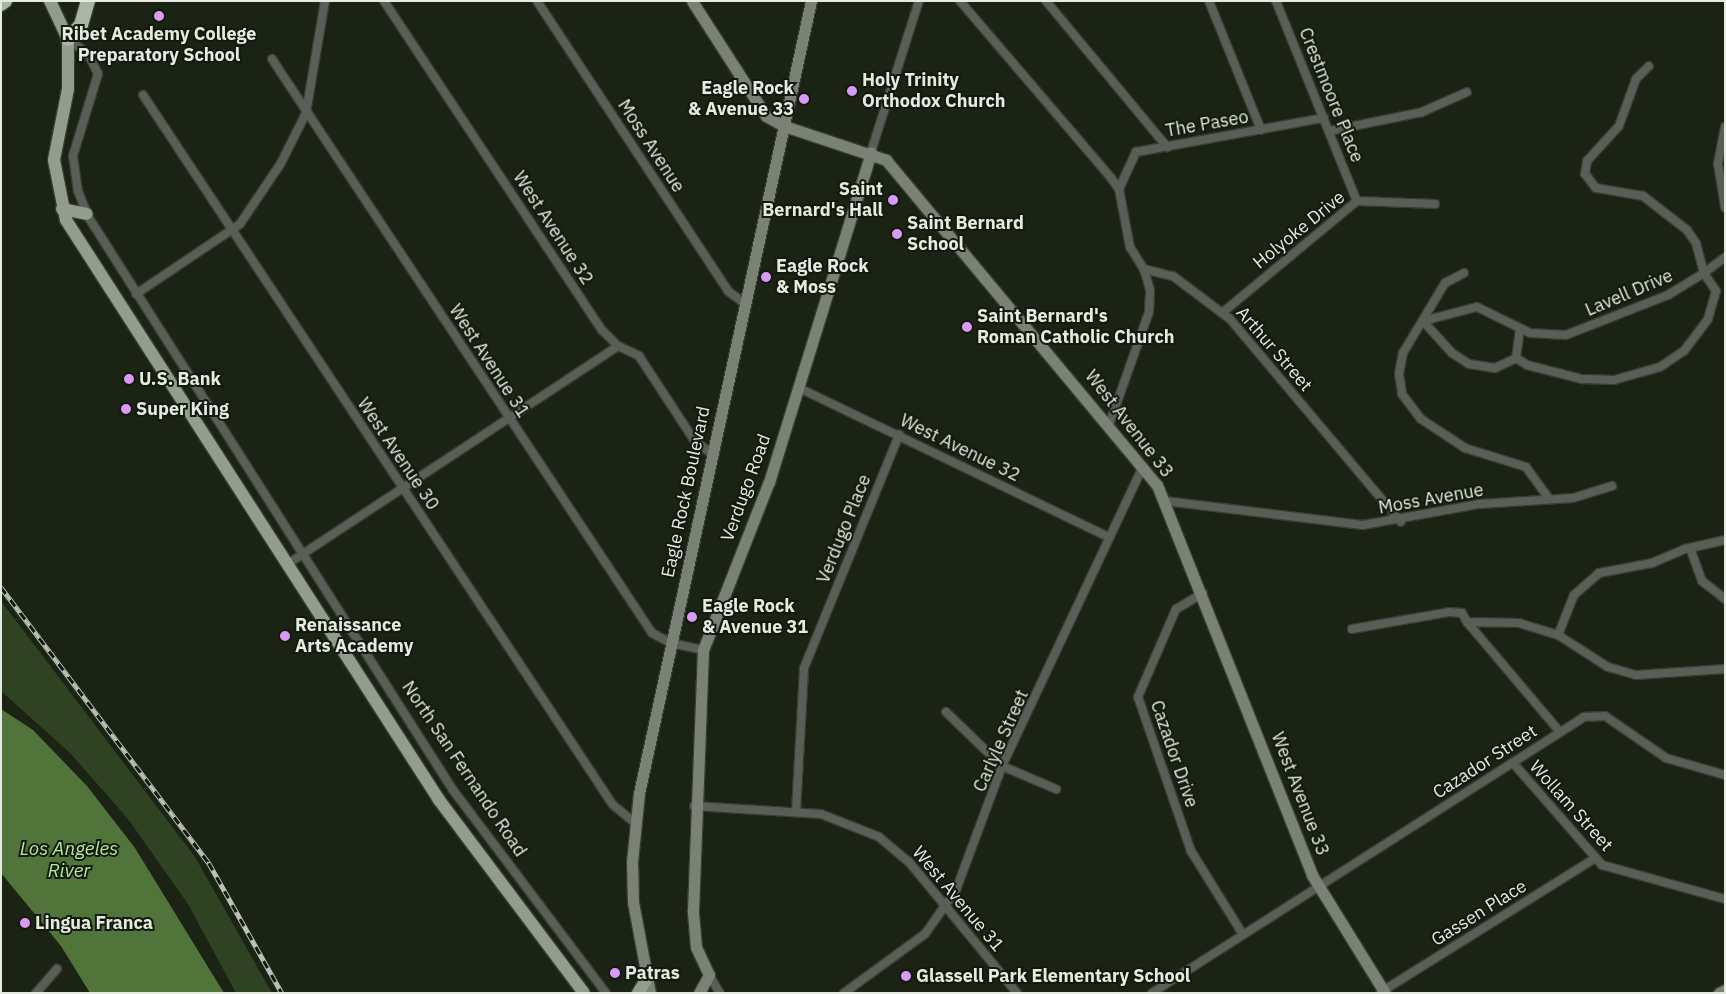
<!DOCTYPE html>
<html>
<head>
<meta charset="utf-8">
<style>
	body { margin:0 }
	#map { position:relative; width:1726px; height:994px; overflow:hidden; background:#1b2315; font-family:"IBM Plex Sans",sans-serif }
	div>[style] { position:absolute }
	.green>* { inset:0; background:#2f4322 }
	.water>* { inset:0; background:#51743a }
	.roads { filter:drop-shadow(1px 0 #373f32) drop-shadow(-1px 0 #373f32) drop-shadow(0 1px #373f32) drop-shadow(0 -1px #373f32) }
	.street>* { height:8px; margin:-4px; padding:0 4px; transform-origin:4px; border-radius:4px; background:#5a5e57 }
	.secondary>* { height:11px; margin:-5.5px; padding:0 5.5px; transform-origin:5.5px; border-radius:5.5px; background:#7a8276 }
	.primary>* { height:12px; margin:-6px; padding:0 6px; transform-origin:6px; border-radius:6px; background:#939d8e }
	.highway>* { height:14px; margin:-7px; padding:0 7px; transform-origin:7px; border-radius:7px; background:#aab6a3 }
	.rail>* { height:4.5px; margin-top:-2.25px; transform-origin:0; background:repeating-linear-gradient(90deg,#111a0c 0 8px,#bac1b6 0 16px); box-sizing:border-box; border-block:1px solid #bac1b6 }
	.dots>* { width:14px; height:14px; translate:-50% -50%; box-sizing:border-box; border:2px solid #111a0c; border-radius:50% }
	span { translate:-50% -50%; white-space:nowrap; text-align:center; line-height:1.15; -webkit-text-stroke:4px #111a0c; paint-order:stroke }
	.poi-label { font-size:18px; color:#e5ebe1; font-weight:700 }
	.left { translate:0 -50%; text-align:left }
	.right { translate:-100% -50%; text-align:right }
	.street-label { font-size:18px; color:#e5ebe1 }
	.water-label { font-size:19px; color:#b6eb96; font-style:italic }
	.frame { position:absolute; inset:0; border:2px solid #e5ebe1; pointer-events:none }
</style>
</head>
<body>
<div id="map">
	<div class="green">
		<div style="clip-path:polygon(1px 601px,195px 857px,272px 993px,236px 993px,188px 904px,128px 819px,70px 753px,1px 691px)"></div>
	</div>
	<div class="water">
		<div style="clip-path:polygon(1px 709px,33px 730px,87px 786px,135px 848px,224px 993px,90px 993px,61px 946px,1px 873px)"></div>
	</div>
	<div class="roads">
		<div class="street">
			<div style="left:384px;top:1px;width:395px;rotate:56.5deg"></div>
			<div style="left:602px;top:330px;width:23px;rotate:45deg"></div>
			<div style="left:618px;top:346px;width:23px;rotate:25deg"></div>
			<div style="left:639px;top:356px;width:100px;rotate:56.8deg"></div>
			<div style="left:694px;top:440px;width:23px;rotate:38deg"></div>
			<div style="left:537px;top:1px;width:347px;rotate:56.6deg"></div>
			<div style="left:728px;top:291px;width:20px;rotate:37deg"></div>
			<div style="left:960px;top:1px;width:233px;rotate:49.5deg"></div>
			<div style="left:1111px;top:178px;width:14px;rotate:54deg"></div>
			<div style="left:1119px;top:189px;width:59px;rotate:79.3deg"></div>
			<div style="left:1130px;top:247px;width:26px;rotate:58deg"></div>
			<div style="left:1144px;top:269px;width:30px;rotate:14deg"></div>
			<div style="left:1173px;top:276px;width:71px;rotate:37deg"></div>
			<div style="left:1230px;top:319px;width:265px;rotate:49.9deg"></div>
			<div style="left:1046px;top:1px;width:190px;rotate:50.3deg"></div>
			<div style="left:1209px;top:1px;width:139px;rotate:68deg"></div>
			<div style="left:1276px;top:1px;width:216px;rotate:68deg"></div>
			<div style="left:68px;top:39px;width:25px;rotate:37deg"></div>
			<div style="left:88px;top:54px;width:22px;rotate:63deg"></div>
			<div style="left:98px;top:74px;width:86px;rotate:107deg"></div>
			<div style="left:73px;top:156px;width:35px;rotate:82deg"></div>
			<div style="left:78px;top:191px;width:29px;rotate:68deg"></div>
			<div style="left:89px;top:218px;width:678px;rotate:57.53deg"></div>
			<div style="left:453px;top:790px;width:254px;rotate:53deg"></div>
			<div style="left:272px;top:59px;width:688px;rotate:56.49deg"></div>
			<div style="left:652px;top:633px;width:21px;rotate:28deg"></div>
			<div style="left:671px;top:643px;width:33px;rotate:12deg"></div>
			<div style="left:143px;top:95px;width:851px;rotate:56.5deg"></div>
			<div style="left:613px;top:805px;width:28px;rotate:39deg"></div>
			<div style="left:1725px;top:127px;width:38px;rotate:101deg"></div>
			<div style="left:1718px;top:164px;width:44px;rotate:80.8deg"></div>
			<div style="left:1329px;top:131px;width:95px;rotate:-11.5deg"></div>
			<div style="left:1422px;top:112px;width:49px;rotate:-24deg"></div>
			<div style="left:871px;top:152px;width:158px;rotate:-72.4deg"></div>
			<div style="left:1119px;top:189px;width:41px;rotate:-65.3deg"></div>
			<div style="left:1136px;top:152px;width:191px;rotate:-10.3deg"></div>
			<div style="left:1464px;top:273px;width:21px;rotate:152deg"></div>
			<div style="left:1445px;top:283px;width:82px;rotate:121deg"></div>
			<div style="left:1403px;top:353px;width:21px;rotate:101deg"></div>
			<div style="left:1399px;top:374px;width:20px;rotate:81deg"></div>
			<div style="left:1402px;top:394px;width:31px;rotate:53deg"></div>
			<div style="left:1421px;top:419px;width:53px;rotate:33.4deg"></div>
			<div style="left:1465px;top:448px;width:64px;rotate:17.3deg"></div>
			<div style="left:1526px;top:467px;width:39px;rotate:54deg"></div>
			<div style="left:136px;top:294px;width:125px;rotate:-33.9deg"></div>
			<div style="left:240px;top:224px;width:73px;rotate:-56.1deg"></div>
			<div style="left:281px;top:163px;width:56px;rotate:-63.4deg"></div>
			<div style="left:306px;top:113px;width:114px;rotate:-80.4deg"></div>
			<div style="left:1222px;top:313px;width:175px;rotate:-39.7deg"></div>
			<div style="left:1357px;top:201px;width:78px;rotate:2.2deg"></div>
			<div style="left:1423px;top:321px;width:56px;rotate:-14.5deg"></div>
			<div style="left:1477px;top:307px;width:59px;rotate:26.1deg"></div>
			<div style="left:1530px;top:333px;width:36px;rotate:3deg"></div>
			<div style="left:1566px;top:335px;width:110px;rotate:-21.4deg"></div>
			<div style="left:1668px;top:295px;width:42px;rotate:-31.4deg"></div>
			<div style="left:1704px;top:273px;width:31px;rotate:-105deg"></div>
			<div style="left:1696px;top:243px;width:16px;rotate:-125deg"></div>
			<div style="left:1687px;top:230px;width:56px;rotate:-142.3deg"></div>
			<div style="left:1643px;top:196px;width:48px;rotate:-170.3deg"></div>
			<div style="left:1596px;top:188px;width:18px;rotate:-128deg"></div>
			<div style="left:1585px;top:174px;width:13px;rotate:-81deg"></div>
			<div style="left:1587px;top:161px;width:47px;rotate:-47.6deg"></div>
			<div style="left:1619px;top:126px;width:50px;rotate:-70.1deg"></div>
			<div style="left:1636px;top:79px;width:18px;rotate:-45deg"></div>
			<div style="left:1423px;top:321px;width:43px;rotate:47.8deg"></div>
			<div style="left:1452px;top:353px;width:20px;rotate:33deg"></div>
			<div style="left:1469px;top:364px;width:26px;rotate:9deg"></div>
			<div style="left:1495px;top:368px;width:23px;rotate:-25deg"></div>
			<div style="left:1516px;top:358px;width:13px;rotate:32deg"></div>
			<div style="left:1527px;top:365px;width:57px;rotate:14.3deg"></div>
			<div style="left:1582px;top:379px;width:32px;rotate:2deg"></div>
			<div style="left:1614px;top:380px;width:48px;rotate:-15.8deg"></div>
			<div style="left:1660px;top:367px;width:29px;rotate:-34deg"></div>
			<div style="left:1684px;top:351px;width:40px;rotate:-53deg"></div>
			<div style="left:1708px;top:319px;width:29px;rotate:-74deg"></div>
			<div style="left:1716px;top:291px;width:22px;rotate:-124deg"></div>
			<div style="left:1704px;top:273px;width:26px;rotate:-37deg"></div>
			<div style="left:1516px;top:358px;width:29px;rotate:-82deg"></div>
			<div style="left:799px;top:388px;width:342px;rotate:25.7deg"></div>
			<div style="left:1109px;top:425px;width:120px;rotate:-70.5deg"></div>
			<div style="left:1149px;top:312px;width:22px;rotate:-87deg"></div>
			<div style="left:1150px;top:290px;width:22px;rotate:-106deg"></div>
			<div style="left:1165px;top:501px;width:199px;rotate:6.9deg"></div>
			<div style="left:1363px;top:525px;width:119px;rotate:-10.2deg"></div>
			<div style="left:1480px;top:504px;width:93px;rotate:-3.7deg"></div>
			<div style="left:1573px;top:498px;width:41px;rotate:-17.1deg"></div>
			<div style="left:1690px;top:548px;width:35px;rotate:70deg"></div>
			<div style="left:1702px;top:581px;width:29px;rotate:38deg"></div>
			<div style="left:286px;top:565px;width:398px;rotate:-33.4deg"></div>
			<div style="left:1203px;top:593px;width:31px;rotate:149deg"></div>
			<div style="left:1176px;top:609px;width:96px;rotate:113.4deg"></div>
			<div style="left:1138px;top:697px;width:163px;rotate:71deg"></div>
			<div style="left:1191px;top:851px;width:97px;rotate:58.1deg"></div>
			<div style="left:1352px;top:629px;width:98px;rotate:-9.9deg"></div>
			<div style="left:1449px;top:612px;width:13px;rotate:4deg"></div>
			<div style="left:1462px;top:613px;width:10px;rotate:61deg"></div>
			<div style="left:1558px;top:635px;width:59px;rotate:32.6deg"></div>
			<div style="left:1608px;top:667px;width:29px;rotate:16deg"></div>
			<div style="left:1636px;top:675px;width:89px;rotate:-3.9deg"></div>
			<div style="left:946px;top:712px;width:78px;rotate:44deg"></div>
			<div style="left:1002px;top:766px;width:59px;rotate:23.1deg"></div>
			<div style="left:1560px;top:732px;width:144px;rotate:-130.2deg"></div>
			<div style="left:1467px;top:622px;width:52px;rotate:1.1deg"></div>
			<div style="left:1519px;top:623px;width:41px;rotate:17.1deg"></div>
			<div style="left:1558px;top:635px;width:43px;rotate:-68.2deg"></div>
			<div style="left:1574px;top:595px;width:33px;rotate:-41deg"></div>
			<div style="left:1599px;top:573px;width:54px;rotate:-10.7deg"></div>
			<div style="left:1652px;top:563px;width:36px;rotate:-23deg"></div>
			<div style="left:1685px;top:549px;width:41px;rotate:-12.7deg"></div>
			<div style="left:1513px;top:763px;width:135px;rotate:48.9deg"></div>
			<div style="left:1602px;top:865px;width:128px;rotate:15.5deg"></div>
			<div style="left:694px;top:806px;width:127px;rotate:3.6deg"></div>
			<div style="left:821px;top:814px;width:62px;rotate:21.6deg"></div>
			<div style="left:879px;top:837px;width:39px;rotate:40deg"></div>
			<div style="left:909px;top:862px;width:170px;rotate:50.5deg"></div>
			<div style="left:796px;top:812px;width:144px;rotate:-86.8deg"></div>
			<div style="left:804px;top:668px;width:252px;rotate:-67.8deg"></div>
			<div style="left:709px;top:975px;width:21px;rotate:59deg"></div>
			<div style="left:1381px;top:992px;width:251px;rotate:-32deg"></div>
			<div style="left:36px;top:993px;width:32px;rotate:-49deg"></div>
			<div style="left:844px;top:993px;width:100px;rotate:-36.1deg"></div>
			<div style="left:925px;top:934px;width:54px;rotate:-54.8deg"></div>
			<div style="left:956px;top:890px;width:132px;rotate:-69.6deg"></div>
			<div style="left:1002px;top:766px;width:331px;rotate:-64.8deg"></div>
			<div style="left:1152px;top:993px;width:513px;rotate:-32.57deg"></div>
			<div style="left:1584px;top:717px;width:21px;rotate:-3deg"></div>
			<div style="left:1605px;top:716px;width:74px;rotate:34.5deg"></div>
			<div style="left:1666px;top:758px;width:61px;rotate:16.1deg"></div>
		</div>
		<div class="secondary">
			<div style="left:692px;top:1px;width:137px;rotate:57.2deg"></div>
			<div style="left:766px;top:116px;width:21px;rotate:29deg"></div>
			<div style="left:784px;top:126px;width:108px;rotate:18.4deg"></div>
			<div style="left:886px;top:160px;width:423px;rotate:50.2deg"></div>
			<div style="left:1157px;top:485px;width:420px;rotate:68.3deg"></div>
			<div style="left:1312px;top:875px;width:139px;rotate:58.3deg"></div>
			<div style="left:650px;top:993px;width:93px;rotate:-100.6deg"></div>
			<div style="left:633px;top:902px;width:40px;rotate:-91.4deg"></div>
			<div style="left:632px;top:862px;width:69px;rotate:-84.2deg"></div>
			<div style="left:639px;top:793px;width:810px;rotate:-77.75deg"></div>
			<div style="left:699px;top:993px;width:21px;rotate:-61deg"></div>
			<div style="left:709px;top:975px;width:31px;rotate:-115deg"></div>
			<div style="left:696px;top:947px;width:37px;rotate:-95deg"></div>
			<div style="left:693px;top:910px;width:260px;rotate:-87.8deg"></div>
			<div style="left:703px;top:650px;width:180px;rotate:-68.6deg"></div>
			<div style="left:769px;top:482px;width:345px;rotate:-72.8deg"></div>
			<div style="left:1719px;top:993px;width:7px;rotate:-27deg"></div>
		</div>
		<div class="primary">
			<div style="left:50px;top:1px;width:42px;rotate:64.7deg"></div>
			<div style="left:68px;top:39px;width:50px;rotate:90deg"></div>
			<div style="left:68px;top:89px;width:72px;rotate:101.2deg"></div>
			<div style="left:54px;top:160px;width:61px;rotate:78.7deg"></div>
			<div style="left:66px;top:220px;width:690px;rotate:57.25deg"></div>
			<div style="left:439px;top:800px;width:241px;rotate:53.1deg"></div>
			<div style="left:62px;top:209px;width:25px;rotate:11deg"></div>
			<div style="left:638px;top:993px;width:15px;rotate:-58deg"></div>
		</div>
		<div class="highway">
			<div style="left:1px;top:4px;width:5px;rotate:-37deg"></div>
			<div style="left:68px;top:39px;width:19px;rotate:-47deg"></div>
			<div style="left:81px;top:25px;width:25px;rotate:-74deg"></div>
		</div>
	</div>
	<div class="rail">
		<div style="left:1px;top:587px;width:346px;rotate:53deg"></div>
		<div style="left:209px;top:863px;width:149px;rotate:60.7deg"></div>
	</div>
	<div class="dots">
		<div style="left:159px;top:16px;background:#d99af7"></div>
		<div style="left:852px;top:91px;background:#d99af7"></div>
		<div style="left:804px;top:99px;background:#d99af7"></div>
		<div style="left:893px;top:200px;background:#d99af7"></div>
		<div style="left:897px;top:234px;background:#d99af7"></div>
		<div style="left:766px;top:277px;background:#d99af7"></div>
		<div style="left:967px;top:327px;background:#d99af7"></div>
		<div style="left:129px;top:379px;background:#d99af7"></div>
		<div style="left:126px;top:409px;background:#d99af7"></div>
		<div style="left:692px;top:617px;background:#d99af7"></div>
		<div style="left:285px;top:636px;background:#d99af7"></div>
		<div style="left:25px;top:923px;background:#d99af7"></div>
		<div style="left:615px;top:973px;background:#d99af7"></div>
		<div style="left:906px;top:976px;background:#d99af7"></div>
	</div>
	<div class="poi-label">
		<span style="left:159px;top:45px">Ribet Academy College<br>Preparatory School</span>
		<span class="left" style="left:862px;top:91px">Holy Trinity<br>Orthodox Church</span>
		<span class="right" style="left:794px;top:99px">Eagle Rock<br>&amp; Avenue 33</span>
		<span class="right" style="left:883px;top:200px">Saint<br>Bernard's Hall</span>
		<span class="left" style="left:907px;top:234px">Saint Bernard<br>School</span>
		<span class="left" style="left:776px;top:277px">Eagle Rock<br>&amp; Moss</span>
		<span class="left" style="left:977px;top:327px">Saint Bernard's<br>Roman Catholic Church</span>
		<span class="left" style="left:139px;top:379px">U.S. Bank</span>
		<span class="left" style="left:136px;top:409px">Super King</span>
		<span class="left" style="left:702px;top:617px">Eagle Rock<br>&amp; Avenue 31</span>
		<span class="left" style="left:295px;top:636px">Renaissance<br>Arts Academy</span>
		<span class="left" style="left:35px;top:923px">Lingua Franca</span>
		<span class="left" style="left:625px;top:973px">Patras</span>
		<span class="left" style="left:916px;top:976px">Glassell Park Elementary School</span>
	</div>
	<div class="street-label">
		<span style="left:1331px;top:95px;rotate:68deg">Crestmoore Place</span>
		<span style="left:1207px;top:124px;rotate:-10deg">The Paseo</span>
		<span style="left:651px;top:146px;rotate:57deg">Moss Avenue</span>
		<span style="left:553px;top:228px;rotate:57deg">West Avenue 32</span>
		<span style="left:1299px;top:230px;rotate:-39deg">Holyoke Drive</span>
		<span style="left:1629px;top:293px;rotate:-23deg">Lavell Drive</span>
		<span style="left:1274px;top:349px;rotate:49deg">Arthur Street</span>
		<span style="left:489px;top:361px;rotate:57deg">West Avenue 31</span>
		<span style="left:1129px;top:424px;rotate:52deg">West Avenue 33</span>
		<span style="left:960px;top:448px;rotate:26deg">West Avenue 32</span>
		<span style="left:398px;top:454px;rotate:56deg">West Avenue 30</span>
		<span style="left:746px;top:488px;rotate:-70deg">Verdugo Road</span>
		<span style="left:686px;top:492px;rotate:-78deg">Eagle Rock Boulevard</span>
		<span style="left:1431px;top:499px;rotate:-10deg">Moss Avenue</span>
		<span style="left:844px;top:529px;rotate:-68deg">Verdugo Place</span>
		<span style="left:1001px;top:741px;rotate:-66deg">Carlyle Street</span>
		<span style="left:1174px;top:754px;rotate:71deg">Cazador Drive</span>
		<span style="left:1485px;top:762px;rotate:-33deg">Cazador Street</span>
		<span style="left:464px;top:769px;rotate:56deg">North San Fernando Road</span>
		<span style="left:1300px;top:794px;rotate:69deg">West Avenue 33</span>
		<span style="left:1571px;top:806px;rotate:48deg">Wollam Street</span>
		<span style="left:958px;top:899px;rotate:50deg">West Avenue 31</span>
		<span style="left:1479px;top:913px;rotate:-32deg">Gassen Place</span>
	</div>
	<div class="water-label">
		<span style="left:69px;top:860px">Los Angeles<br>River</span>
	</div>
	<div class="frame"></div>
</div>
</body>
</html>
